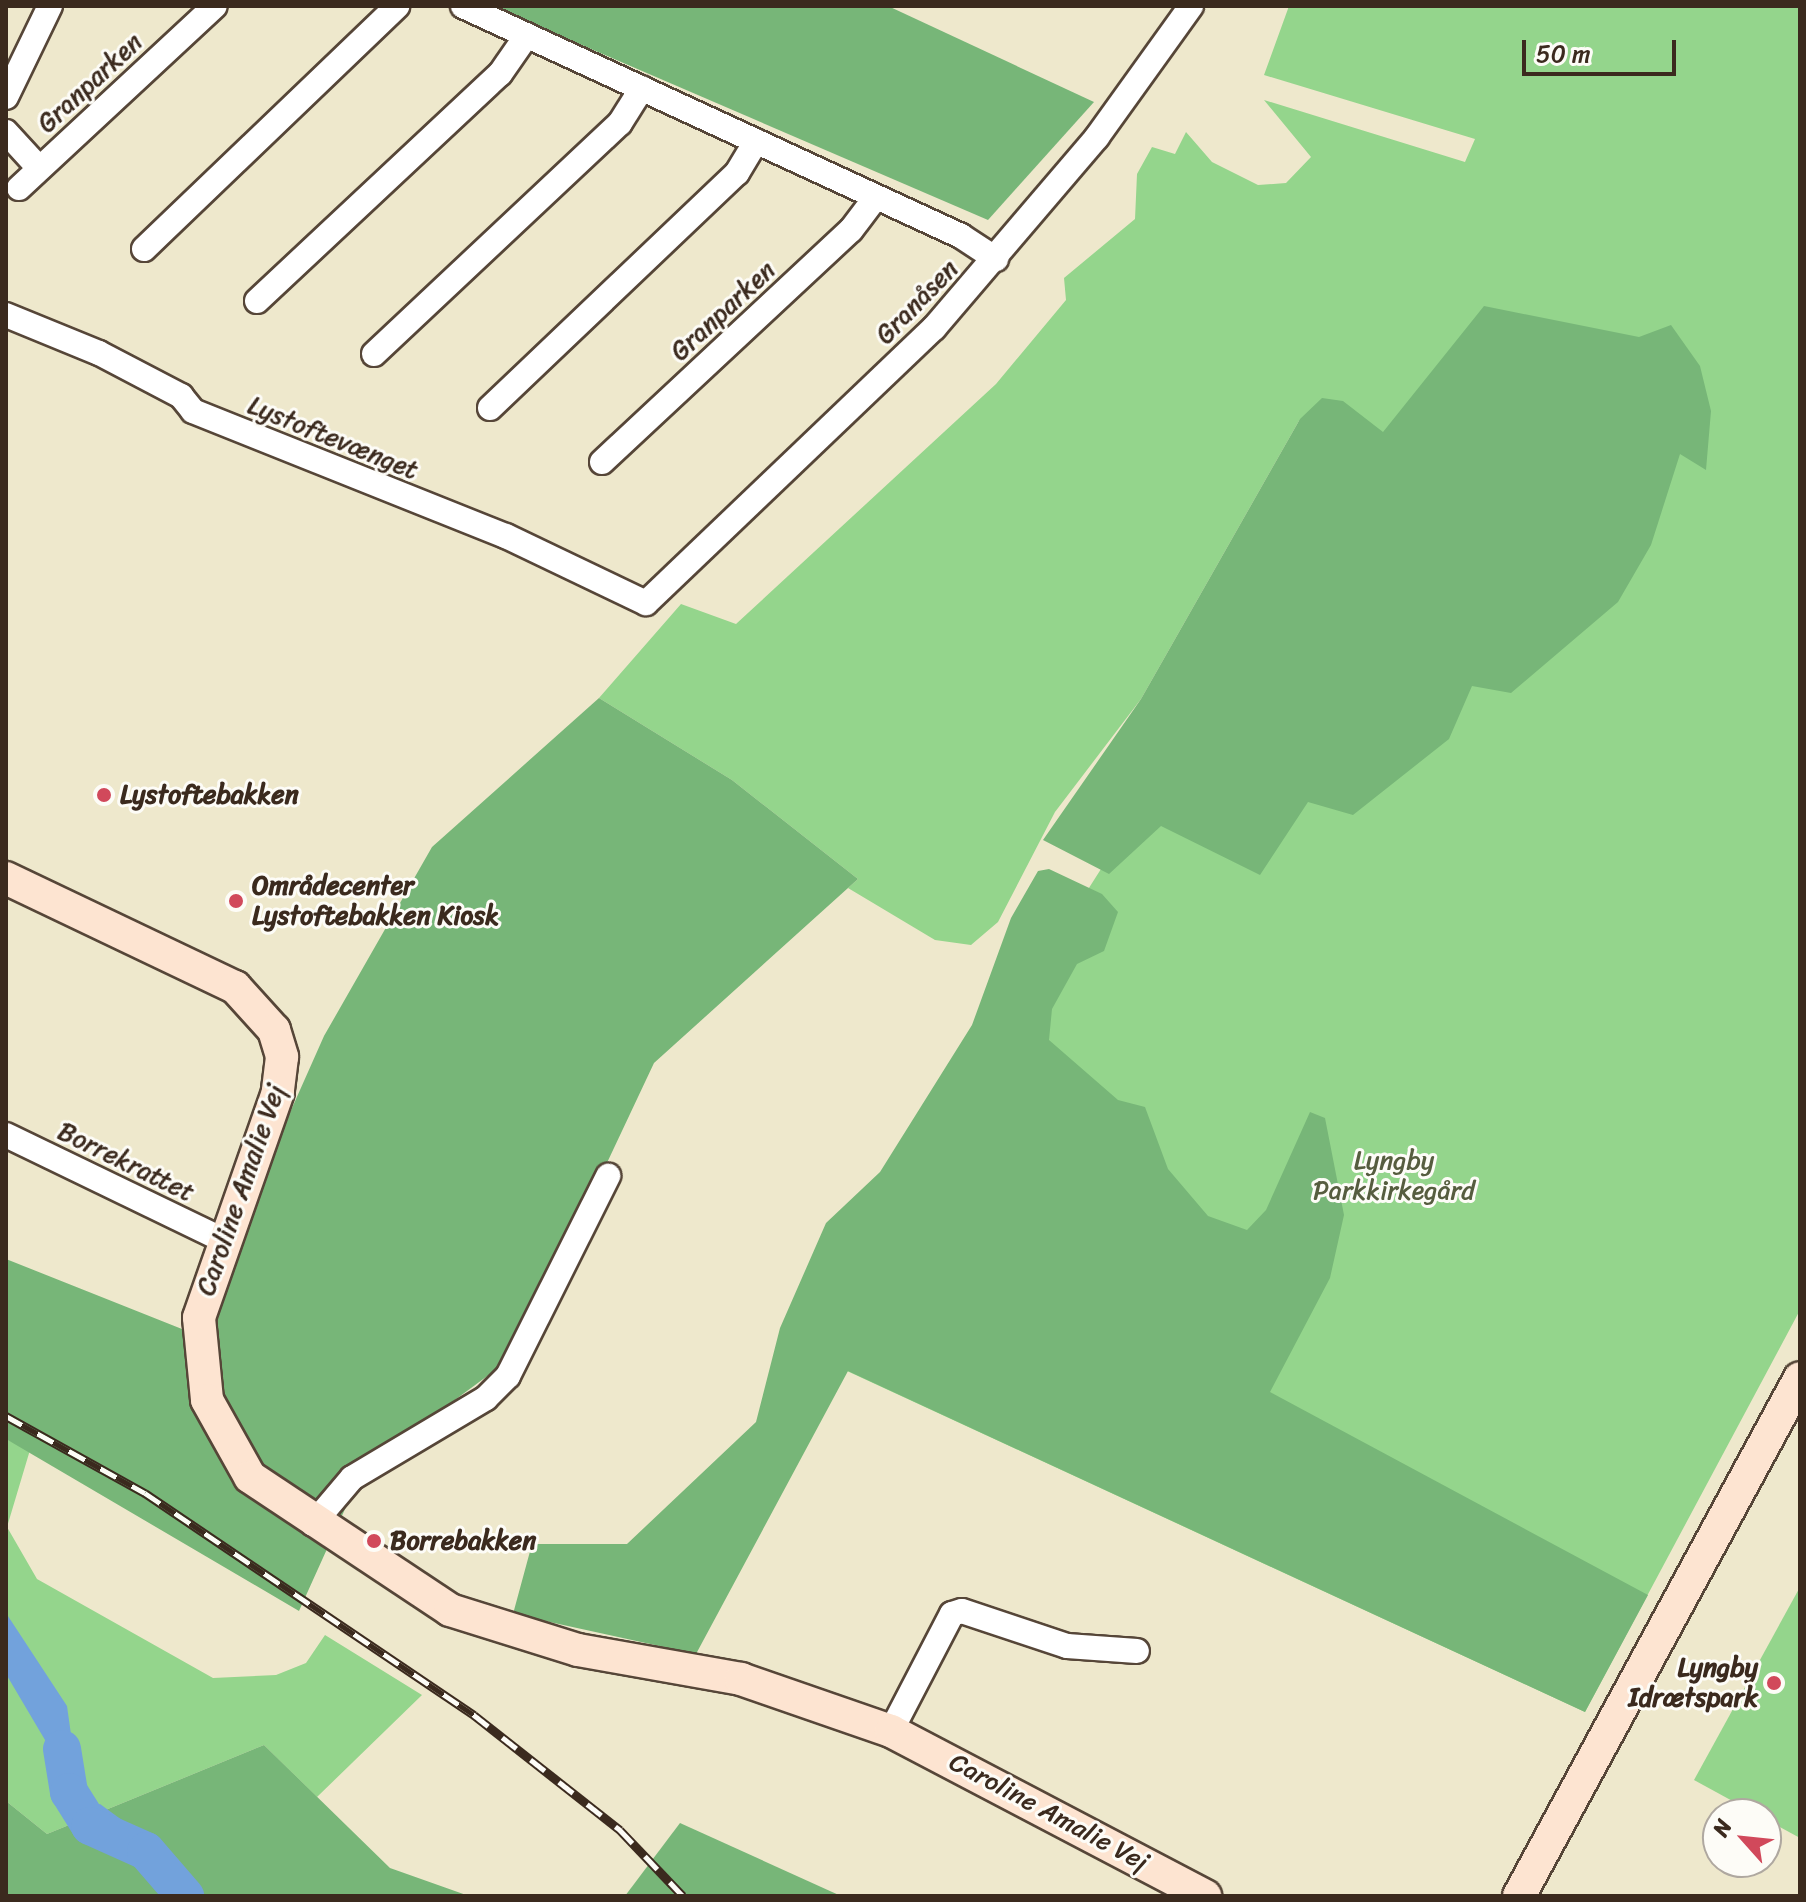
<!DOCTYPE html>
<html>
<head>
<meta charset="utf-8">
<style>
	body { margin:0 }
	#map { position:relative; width:1806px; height:1902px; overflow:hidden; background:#eee8cc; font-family:Sriracha,sans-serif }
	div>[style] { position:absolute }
	.green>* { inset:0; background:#94d58c }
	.forest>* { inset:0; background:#77b678 }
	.water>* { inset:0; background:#72a2dc }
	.river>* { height:38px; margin:-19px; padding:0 19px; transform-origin:19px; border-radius:19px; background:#72a2dc }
	.roads { filter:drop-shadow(2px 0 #564638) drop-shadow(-2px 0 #564638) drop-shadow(0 2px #564638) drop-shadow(0 -2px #564638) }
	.street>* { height:24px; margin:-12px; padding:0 12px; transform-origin:12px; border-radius:12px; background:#fff }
	.secondary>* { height:32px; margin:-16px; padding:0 16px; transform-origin:16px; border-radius:16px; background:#fde4d1 }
	.rail>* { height:9px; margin-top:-4.5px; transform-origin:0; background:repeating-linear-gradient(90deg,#fdfcf7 0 18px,#3b2a1e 0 36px); box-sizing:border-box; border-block:2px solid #3b2a1e }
	.dots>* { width:22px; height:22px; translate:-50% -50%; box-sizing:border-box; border:4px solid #fdfcf7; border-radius:50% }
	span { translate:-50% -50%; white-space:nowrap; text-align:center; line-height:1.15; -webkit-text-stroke:6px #fdfcf7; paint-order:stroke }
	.street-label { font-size:26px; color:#3b2a1e }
	.poi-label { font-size:26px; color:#3b2a1e; font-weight:700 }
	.left { translate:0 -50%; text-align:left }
	.right { translate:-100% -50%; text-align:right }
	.park-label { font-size:26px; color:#565d3f }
	.frame { position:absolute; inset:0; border:8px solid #3b2a1e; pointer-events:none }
	.north { position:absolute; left:1702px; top:1798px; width:80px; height:80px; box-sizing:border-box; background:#fdfcf7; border:2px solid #afa8a0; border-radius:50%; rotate:297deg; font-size:22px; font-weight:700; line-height:32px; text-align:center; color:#3b2a1e }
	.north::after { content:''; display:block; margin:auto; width:28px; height:36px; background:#d1495b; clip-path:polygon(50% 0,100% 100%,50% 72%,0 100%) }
	.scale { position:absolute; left:1522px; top:40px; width:154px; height:36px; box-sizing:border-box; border:4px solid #3b2a1e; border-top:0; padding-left:10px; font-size:24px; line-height:28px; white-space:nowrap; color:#3b2a1e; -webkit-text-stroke:6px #fdfcf7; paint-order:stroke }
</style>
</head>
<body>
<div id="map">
	<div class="green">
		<div style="clip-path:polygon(1289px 6px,1800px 6px,1800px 1310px,1585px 1712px,847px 1371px,1059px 935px,1150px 792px,1300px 419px,1141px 699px,1055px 812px,998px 922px,971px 945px,935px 940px,848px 888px,858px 879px,732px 780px,599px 698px,681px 604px,736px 624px,996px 384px,1066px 300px,1064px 278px,1135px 219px,1137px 174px,1152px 147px,1175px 154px,1186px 132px,1212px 162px,1258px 185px,1286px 183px,1311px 157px,1264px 100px,1465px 162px,1475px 139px,1264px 75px)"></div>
		<div style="clip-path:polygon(6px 1439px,30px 1450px,7px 1527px,37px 1579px,213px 1678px,276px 1675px,306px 1663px,325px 1635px,422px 1695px,317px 1797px,264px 1745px,47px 1834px,6px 1801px)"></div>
		<div style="clip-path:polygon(1800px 1587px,1800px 1838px,1694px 1780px)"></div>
	</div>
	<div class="forest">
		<div style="clip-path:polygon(491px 6px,888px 6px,1094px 102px,988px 220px)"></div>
		<div style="clip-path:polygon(1484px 306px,1639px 337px,1671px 325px,1700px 366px,1711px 411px,1706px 470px,1680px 454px,1651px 545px,1618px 602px,1511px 693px,1472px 686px,1449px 739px,1353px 815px,1308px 802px,1260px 875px,1161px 826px,1109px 874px,1043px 840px,1141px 699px,1300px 419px,1322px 398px,1343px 401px,1383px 432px)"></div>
		<div style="clip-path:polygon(599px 698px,732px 780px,858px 879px,654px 1063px,517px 1354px,364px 1467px,299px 1611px,6px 1439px,6px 1259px,192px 1333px,324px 1036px,432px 847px)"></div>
		<div style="clip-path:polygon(1049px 869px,1102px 894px,1118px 912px,1104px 951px,1077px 964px,1052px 1009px,1049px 1040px,1118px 1100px,1145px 1107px,1168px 1169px,1208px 1216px,1247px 1230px,1266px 1210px,1310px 1112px,1325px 1118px,1344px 1215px,1330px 1278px,1270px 1392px,1648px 1595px,1585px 1712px,848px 1371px,696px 1654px,513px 1614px,532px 1544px,627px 1544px,756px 1422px,780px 1328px,826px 1223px,880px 1172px,972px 1025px,1011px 918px,1038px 871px)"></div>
		<div style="clip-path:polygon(264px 1745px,390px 1868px,469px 1896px,6px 1896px,6px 1801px,47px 1834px)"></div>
		<div style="clip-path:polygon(680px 1823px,841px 1896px,625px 1896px)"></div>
	</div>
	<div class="water">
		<div style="clip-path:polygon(6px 1613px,67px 1706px,76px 1770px,90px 1793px,63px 1805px,45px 1740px,6px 1674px)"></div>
		<div style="clip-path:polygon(100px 1804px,163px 1850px,204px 1896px,160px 1896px,138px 1868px,82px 1839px,67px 1817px)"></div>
	</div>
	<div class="river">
		<div style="left:62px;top:1749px;width:44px;rotate:80.8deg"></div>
		<div style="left:69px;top:1792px;width:40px;rotate:58deg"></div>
		<div style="left:90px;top:1826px;width:61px;rotate:24.1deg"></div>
		<div style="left:146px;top:1851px;width:60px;rotate:49.1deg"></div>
	</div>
	<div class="roads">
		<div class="street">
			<div style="left:463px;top:6px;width:549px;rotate:24.79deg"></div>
			<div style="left:961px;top:236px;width:42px;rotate:33.3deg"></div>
			<div style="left:6px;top:97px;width:101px;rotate:-64.2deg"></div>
			<div style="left:6px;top:132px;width:49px;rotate:47.5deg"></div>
			<div style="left:19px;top:188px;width:267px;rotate:-42.9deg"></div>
			<div style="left:144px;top:249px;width:351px;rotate:-43.8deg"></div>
			<div style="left:257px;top:301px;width:333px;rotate:-43.1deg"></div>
			<div style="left:500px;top:74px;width:47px;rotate:-55.3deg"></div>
			<div style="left:6px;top:315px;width:100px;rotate:22.2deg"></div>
			<div style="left:99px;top:353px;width:93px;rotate:27.7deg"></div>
			<div style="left:181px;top:396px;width:19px;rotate:51deg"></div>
			<div style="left:193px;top:411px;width:337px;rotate:21.8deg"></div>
			<div style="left:506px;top:536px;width:155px;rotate:25.6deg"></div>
			<div style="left:646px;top:603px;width:398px;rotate:-43.7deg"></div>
			<div style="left:934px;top:328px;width:251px;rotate:-49.5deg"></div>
			<div style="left:1097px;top:137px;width:161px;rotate:-54.3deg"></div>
			<div style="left:374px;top:354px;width:337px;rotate:-43.2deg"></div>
			<div style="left:620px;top:123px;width:41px;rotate:-57.8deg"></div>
			<div style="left:490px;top:408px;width:341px;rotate:-43.6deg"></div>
			<div style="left:737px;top:173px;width:37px;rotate:-59deg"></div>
			<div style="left:602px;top:462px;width:340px;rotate:-43deg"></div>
			<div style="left:851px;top:230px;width:41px;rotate:-52.9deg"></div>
			<div style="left:6px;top:1135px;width:241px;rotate:25.8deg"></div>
			<div style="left:313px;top:1524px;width:60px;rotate:-49.7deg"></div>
			<div style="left:352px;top:1478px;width:156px;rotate:-30.8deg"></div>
			<div style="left:486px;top:1398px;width:31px;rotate:-45deg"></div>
			<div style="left:508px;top:1376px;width:224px;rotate:-63.4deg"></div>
			<div style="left:891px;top:1731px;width:132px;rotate:-62.5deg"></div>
			<div style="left:952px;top:1614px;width:10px;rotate:-17deg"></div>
			<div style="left:962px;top:1611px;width:111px;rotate:18.4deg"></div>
			<div style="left:1067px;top:1646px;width:70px;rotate:4.1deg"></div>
		</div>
		<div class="secondary">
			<div style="left:6px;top:878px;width:254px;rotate:25.5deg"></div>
			<div style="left:235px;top:987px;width:58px;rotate:47.8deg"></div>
			<div style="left:274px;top:1030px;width:28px;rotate:73deg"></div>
			<div style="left:282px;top:1057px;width:35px;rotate:97deg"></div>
			<div style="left:278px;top:1092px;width:239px;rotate:109.3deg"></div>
			<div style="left:199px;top:1318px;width:82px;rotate:84.4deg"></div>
			<div style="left:207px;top:1400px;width:88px;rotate:60.8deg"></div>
			<div style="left:250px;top:1477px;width:240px;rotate:33.6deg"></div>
			<div style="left:450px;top:1610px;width:134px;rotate:17.4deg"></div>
			<div style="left:578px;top:1650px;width:166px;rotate:10.1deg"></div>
			<div style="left:741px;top:1679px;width:159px;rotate:19.1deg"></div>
			<div style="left:891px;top:1731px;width:355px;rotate:27.7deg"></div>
			<div style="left:1519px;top:1896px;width:589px;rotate:-61.52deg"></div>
		</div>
	</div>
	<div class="rail">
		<div style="left:6px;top:1416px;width:159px;rotate:29deg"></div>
		<div style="left:145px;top:1493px;width:397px;rotate:34deg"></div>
		<div style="left:474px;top:1715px;width:186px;rotate:38.2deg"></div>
		<div style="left:620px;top:1830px;width:91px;rotate:46.3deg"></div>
	</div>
	<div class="dots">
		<div style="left:104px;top:795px;background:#d1495b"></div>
		<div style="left:236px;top:901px;background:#d1495b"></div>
		<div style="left:374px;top:1541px;background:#d1495b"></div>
		<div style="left:1774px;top:1683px;background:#d1495b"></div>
	</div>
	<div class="street-label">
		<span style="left:90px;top:83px;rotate:-43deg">Granparken</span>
		<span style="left:917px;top:302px;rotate:-46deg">Granåsen</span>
		<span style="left:723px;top:311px;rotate:-43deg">Granparken</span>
		<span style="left:333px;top:438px;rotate:22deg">Lystoftevænget</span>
		<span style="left:126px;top:1162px;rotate:26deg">Borrekrattet</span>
		<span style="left:241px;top:1190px;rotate:-71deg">Caroline Amalie Vej</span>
		<span style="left:1049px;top:1812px;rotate:28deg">Caroline Amalie Vej</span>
	</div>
	<div class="poi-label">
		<span class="left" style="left:120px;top:795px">Lystoftebakken</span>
		<span class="left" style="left:252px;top:901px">Områdecenter<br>Lystoftebakken Kiosk</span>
		<span class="left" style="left:390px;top:1541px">Borrebakken</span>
		<span class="right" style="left:1758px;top:1683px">Lyngby<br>Idrætspark</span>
	</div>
	<div class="park-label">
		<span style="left:1394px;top:1176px">Lyngby<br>Parkkirkegård</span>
	</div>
	<div class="frame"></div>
	<div class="north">N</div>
	<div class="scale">50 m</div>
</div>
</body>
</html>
